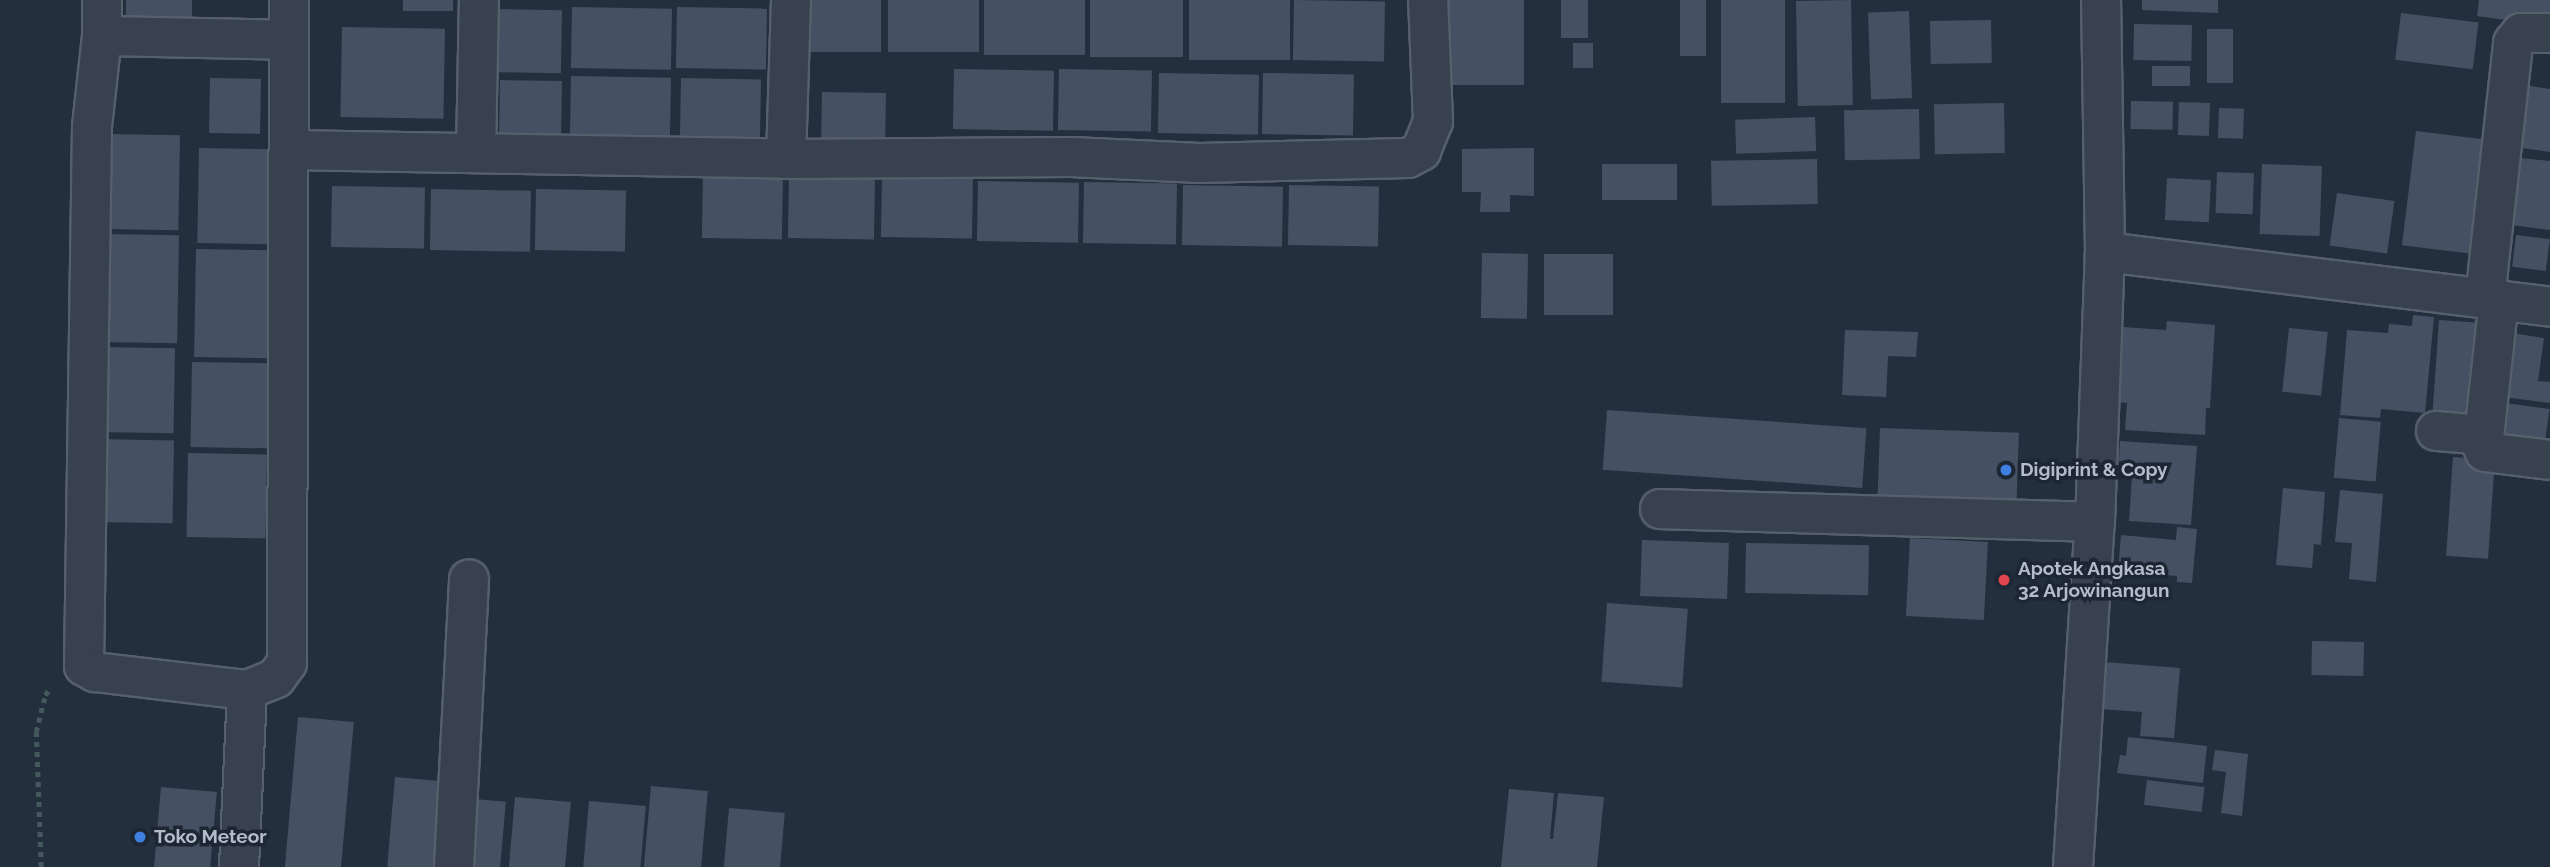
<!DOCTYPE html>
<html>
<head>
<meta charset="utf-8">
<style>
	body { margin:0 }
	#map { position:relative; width:2550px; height:867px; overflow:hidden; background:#242f3e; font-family:Raleway,sans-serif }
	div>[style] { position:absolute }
	.building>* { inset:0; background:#455162; transform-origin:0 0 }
	.path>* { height:4.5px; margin-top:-2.25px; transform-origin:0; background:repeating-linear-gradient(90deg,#44595c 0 5px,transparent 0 10px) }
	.roads { filter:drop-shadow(2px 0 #565f6c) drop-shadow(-2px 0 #565f6c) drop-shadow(0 2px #565f6c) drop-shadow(0 -2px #565f6c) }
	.minor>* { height:38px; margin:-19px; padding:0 19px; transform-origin:19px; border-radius:19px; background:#38414e }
	.dots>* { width:19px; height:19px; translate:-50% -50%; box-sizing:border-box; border:4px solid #1d2633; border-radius:50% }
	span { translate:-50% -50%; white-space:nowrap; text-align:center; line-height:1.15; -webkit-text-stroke:7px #1d2633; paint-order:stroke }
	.poi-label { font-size:19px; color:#b4bcc9; font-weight:700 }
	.left { translate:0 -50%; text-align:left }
</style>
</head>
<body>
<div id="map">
	<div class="building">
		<div style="left:126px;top:0;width:66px;height:20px"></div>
		<div style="left:403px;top:0;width:50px;height:11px"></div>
		<div style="left:795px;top:0;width:86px;height:52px"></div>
		<div style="left:888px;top:0;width:91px;height:52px"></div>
		<div style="left:984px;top:0;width:101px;height:55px"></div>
		<div style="left:1090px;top:0;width:93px;height:57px"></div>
		<div style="left:1189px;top:0;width:101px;height:60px"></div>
		<div style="left:1294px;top:0;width:91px;height:60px;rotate:1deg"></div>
		<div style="left:1440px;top:0;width:84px;height:85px"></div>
		<div style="left:1561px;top:0;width:27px;height:38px"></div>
		<div style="left:1680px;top:0;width:26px;height:56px"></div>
		<div style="left:1721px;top:0;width:64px;height:103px"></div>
		<div style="left:1851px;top:0;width:105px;height:55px;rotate:89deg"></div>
		<div style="clip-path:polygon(2142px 0,2218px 0,2218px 13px,2142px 10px)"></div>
		<div style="clip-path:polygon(2479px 0,2550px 0,2550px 26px,2477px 16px)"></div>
		<div style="left:572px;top:7px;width:100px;height:61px;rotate:1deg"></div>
		<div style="left:677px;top:7px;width:90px;height:61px;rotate:1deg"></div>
		<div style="left:489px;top:9px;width:73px;height:63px;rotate:1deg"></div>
		<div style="left:1909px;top:11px;width:87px;height:41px;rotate:88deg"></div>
		<div style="left:2401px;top:13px;width:78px;height:47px;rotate:7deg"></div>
		<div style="left:1991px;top:20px;width:43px;height:61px;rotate:89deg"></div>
		<div style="left:2134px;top:24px;width:58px;height:36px;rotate:1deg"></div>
		<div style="left:342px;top:27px;width:103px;height:90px;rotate:1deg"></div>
		<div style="left:2207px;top:29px;width:26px;height:54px"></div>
		<div style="left:1573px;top:43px;width:20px;height:25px"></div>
		<div style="left:2152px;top:66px;width:38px;height:20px"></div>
		<div style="left:954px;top:69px;width:100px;height:60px;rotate:1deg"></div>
		<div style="left:1059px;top:69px;width:93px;height:61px;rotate:1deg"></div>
		<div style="left:1159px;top:73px;width:100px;height:60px;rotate:1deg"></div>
		<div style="left:1263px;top:73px;width:91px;height:61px;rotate:1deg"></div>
		<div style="left:571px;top:76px;width:100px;height:61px;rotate:1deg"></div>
		<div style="left:210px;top:78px;width:51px;height:55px;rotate:1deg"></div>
		<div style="left:681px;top:78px;width:80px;height:63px;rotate:1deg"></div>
		<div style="left:500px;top:80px;width:62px;height:56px;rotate:1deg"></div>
		<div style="clip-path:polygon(2523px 85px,2550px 89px,2550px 152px,2515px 147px)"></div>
		<div style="left:822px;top:92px;width:64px;height:48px;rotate:1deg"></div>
		<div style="left:2131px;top:101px;width:42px;height:28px;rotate:1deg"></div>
		<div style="left:2179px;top:102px;width:31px;height:33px;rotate:2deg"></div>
		<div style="left:2004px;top:103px;width:50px;height:70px;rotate:89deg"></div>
		<div style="left:2219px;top:108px;width:25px;height:30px;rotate:2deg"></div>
		<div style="left:1919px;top:109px;width:50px;height:75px;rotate:89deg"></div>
		<div style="left:1815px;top:117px;width:34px;height:80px;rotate:88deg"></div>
		<div style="left:2416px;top:131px;width:76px;height:115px;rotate:7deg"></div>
		<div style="left:106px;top:134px;width:74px;height:95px;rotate:1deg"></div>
		<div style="left:199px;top:148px;width:75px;height:95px;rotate:1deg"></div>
		<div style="clip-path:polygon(1534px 148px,1534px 196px,1510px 195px,1510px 212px,1480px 212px,1481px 192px,1462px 192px,1462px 149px)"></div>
		<div style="clip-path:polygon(2521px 158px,2550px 161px,2550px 230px,2512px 225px)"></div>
		<div style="left:1817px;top:159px;width:45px;height:106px;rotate:89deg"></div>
		<div style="left:1602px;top:164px;width:75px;height:36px"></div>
		<div style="left:2262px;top:164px;width:60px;height:70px;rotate:2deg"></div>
		<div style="left:2217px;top:172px;width:37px;height:41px;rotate:2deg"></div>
		<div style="left:703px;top:174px;width:80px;height:64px;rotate:1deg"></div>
		<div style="left:789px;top:177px;width:86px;height:61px;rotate:1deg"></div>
		<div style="left:882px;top:177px;width:91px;height:60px;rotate:1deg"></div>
		<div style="left:2167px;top:178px;width:44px;height:42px;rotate:3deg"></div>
		<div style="left:978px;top:181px;width:101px;height:60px;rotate:1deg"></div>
		<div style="left:1084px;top:182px;width:93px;height:61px;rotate:1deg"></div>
		<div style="left:1183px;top:185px;width:100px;height:60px;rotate:1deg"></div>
		<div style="left:1289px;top:185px;width:90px;height:60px;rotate:1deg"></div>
		<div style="left:332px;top:186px;width:93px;height:61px;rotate:1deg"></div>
		<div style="left:431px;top:189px;width:100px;height:61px;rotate:1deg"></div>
		<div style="left:536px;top:189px;width:90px;height:61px;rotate:1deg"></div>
		<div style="left:2337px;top:193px;width:58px;height:53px;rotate:8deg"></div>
		<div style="left:102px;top:234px;width:77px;height:108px;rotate:1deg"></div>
		<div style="left:2516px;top:235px;width:34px;height:32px;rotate:7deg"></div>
		<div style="left:196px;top:249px;width:76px;height:108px;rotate:1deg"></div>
		<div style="left:1482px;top:253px;width:46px;height:65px;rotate:1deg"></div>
		<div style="left:1544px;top:254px;width:69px;height:61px"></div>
		<div style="clip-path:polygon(2413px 315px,2434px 317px,2425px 413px,2381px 409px,2380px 418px,2340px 415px,2347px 330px,2388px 333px,2389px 324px,2412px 326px)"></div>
		<div style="left:2439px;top:320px;width:48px;height:99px;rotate:4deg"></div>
		<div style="clip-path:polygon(2167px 321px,2215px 325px,2210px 408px,2206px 408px,2205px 435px,2125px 430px,2127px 403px,2118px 402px,2123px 327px,2166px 330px)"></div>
		<div style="left:2289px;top:328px;width:39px;height:64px;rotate:6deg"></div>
		<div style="clip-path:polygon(1845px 330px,1918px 332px,1916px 357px,1888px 356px,1886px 397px,1842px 395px)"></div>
		<div style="clip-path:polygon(2505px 332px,2544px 338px,2538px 381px,2550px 382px,2550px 403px,2496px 396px)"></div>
		<div style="left:98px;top:347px;width:77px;height:85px;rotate:1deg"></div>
		<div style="left:192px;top:362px;width:77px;height:85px;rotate:1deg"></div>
		<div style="left:2499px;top:402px;width:51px;height:46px;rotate:8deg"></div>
		<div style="left:1607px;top:410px;width:260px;height:60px;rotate:4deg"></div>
		<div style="left:2339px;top:418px;width:42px;height:60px;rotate:5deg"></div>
		<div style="left:1880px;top:428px;width:139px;height:72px;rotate:2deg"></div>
		<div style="left:95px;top:439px;width:79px;height:83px;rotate:1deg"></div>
		<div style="clip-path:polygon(2120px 441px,2197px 446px,2191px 525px,2129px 521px,2133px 462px,2119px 461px)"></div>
		<div style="left:188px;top:453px;width:79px;height:84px;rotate:1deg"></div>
		<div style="left:2453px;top:457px;width:42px;height:99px;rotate:4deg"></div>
		<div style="clip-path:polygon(2283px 488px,2325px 492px,2321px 545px,2314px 544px,2312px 568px,2276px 565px)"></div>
		<div style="clip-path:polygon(2340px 490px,2383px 494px,2376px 582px,2349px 579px,2352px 543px,2335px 542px)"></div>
		<div style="clip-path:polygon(2177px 527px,2197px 529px,2192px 583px,2177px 582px,2177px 576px,2118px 571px,2121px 535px,2176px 540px)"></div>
		<div style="left:1910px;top:538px;width:78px;height:78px;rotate:3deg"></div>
		<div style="left:1642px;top:540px;width:87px;height:56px;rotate:2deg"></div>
		<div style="left:1746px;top:543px;width:123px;height:50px;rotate:1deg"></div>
		<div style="left:1607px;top:603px;width:81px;height:79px;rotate:4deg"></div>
		<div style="left:2312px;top:641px;width:52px;height:34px;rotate:1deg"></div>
		<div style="clip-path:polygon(2104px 662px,2180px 668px,2174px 738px,2140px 736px,2142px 712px,2100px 709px)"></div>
		<div style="left:298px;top:717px;width:56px;height:151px;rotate:5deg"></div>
		<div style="clip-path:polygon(2128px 737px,2207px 746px,2203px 783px,2117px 773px,2120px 755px,2126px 756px)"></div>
		<div style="clip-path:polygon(2215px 750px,2248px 754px,2242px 816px,2221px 813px,2226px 772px,2212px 770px)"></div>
		<div style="left:395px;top:777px;width:56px;height:90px;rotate:5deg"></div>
		<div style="left:2147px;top:780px;width:58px;height:25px;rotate:7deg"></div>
		<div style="left:651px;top:786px;width:57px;height:81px;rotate:5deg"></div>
		<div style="left:161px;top:787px;width:56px;height:80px;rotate:5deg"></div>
		<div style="clip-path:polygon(1509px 789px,1554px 793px,1550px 839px,1553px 839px,1558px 793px,1604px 797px,1597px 867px,1501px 867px)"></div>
		<div style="left:515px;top:797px;width:56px;height:70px;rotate:5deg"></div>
		<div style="left:463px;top:798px;width:43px;height:69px;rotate:5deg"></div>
		<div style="left:589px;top:801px;width:57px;height:66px;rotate:5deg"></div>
		<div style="left:729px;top:808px;width:56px;height:59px;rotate:5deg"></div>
	</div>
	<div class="path">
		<div style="left:41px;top:867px;width:135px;rotate:-92.1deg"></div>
		<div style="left:36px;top:732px;width:38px;rotate:-76deg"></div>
		<div style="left:45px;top:695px;width:10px;rotate:-53deg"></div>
	</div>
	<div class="roads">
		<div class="minor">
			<div style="left:102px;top:0;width:36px;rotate:90deg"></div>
			<div style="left:102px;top:36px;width:92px;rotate:96.3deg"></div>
			<div style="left:92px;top:127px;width:539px;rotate:90.85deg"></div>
			<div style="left:84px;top:666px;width:13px;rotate:29deg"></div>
			<div style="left:95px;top:672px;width:153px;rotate:6.8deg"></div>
			<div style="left:247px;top:690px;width:31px;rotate:-22deg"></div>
			<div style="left:276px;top:678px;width:19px;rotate:-54deg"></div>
			<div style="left:287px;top:663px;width:663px;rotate:-89.83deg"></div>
			<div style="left:102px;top:36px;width:187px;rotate:1.2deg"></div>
			<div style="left:289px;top:150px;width:497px;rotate:1deg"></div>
			<div style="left:786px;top:159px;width:285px;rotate:-0.4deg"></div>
			<div style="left:1071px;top:157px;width:129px;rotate:2.7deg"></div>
			<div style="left:1200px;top:163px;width:208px;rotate:-1.4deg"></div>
			<div style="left:1408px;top:158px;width:15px;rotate:-28deg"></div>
			<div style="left:1421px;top:151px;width:31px;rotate:-68deg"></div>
			<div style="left:1433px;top:122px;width:122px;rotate:-92.3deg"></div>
			<div style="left:476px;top:153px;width:153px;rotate:-88.9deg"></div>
			<div style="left:786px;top:159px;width:159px;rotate:-88.2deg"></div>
			<div style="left:2105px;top:252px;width:448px;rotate:7deg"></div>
			<div style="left:2485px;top:298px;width:257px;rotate:-83.7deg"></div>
			<div style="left:2513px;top:43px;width:13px;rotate:-51deg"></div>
			<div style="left:2521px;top:33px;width:29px"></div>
			<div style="left:2499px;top:299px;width:149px;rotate:96.2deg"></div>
			<div style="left:2483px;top:447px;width:5px;rotate:68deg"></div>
			<div style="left:2485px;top:452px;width:65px;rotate:7deg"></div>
			<div style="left:2436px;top:431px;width:48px;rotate:4.8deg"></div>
			<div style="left:1660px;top:509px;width:435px;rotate:1.7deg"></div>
			<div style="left:239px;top:867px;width:177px;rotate:-87.4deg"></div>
			<div style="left:454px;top:867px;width:288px;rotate:-87deg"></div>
			<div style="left:2073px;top:867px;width:346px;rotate:-86.4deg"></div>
			<div style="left:2095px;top:522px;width:270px;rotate:-87.9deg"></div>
			<div style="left:2105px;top:252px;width:252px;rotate:-90.9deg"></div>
		</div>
	</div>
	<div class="dots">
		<div style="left:2006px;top:470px;background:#3f7fe0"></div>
		<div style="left:2004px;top:580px;background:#e0444e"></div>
		<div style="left:140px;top:837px;background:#3f7fe0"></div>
	</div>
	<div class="poi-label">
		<span class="left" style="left:2020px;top:470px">Digiprint &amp; Copy</span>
		<span class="left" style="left:2018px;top:580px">Apotek Angkasa<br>32 Arjowinangun</span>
		<span class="left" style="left:154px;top:837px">Toko Meteor</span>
	</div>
</div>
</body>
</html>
